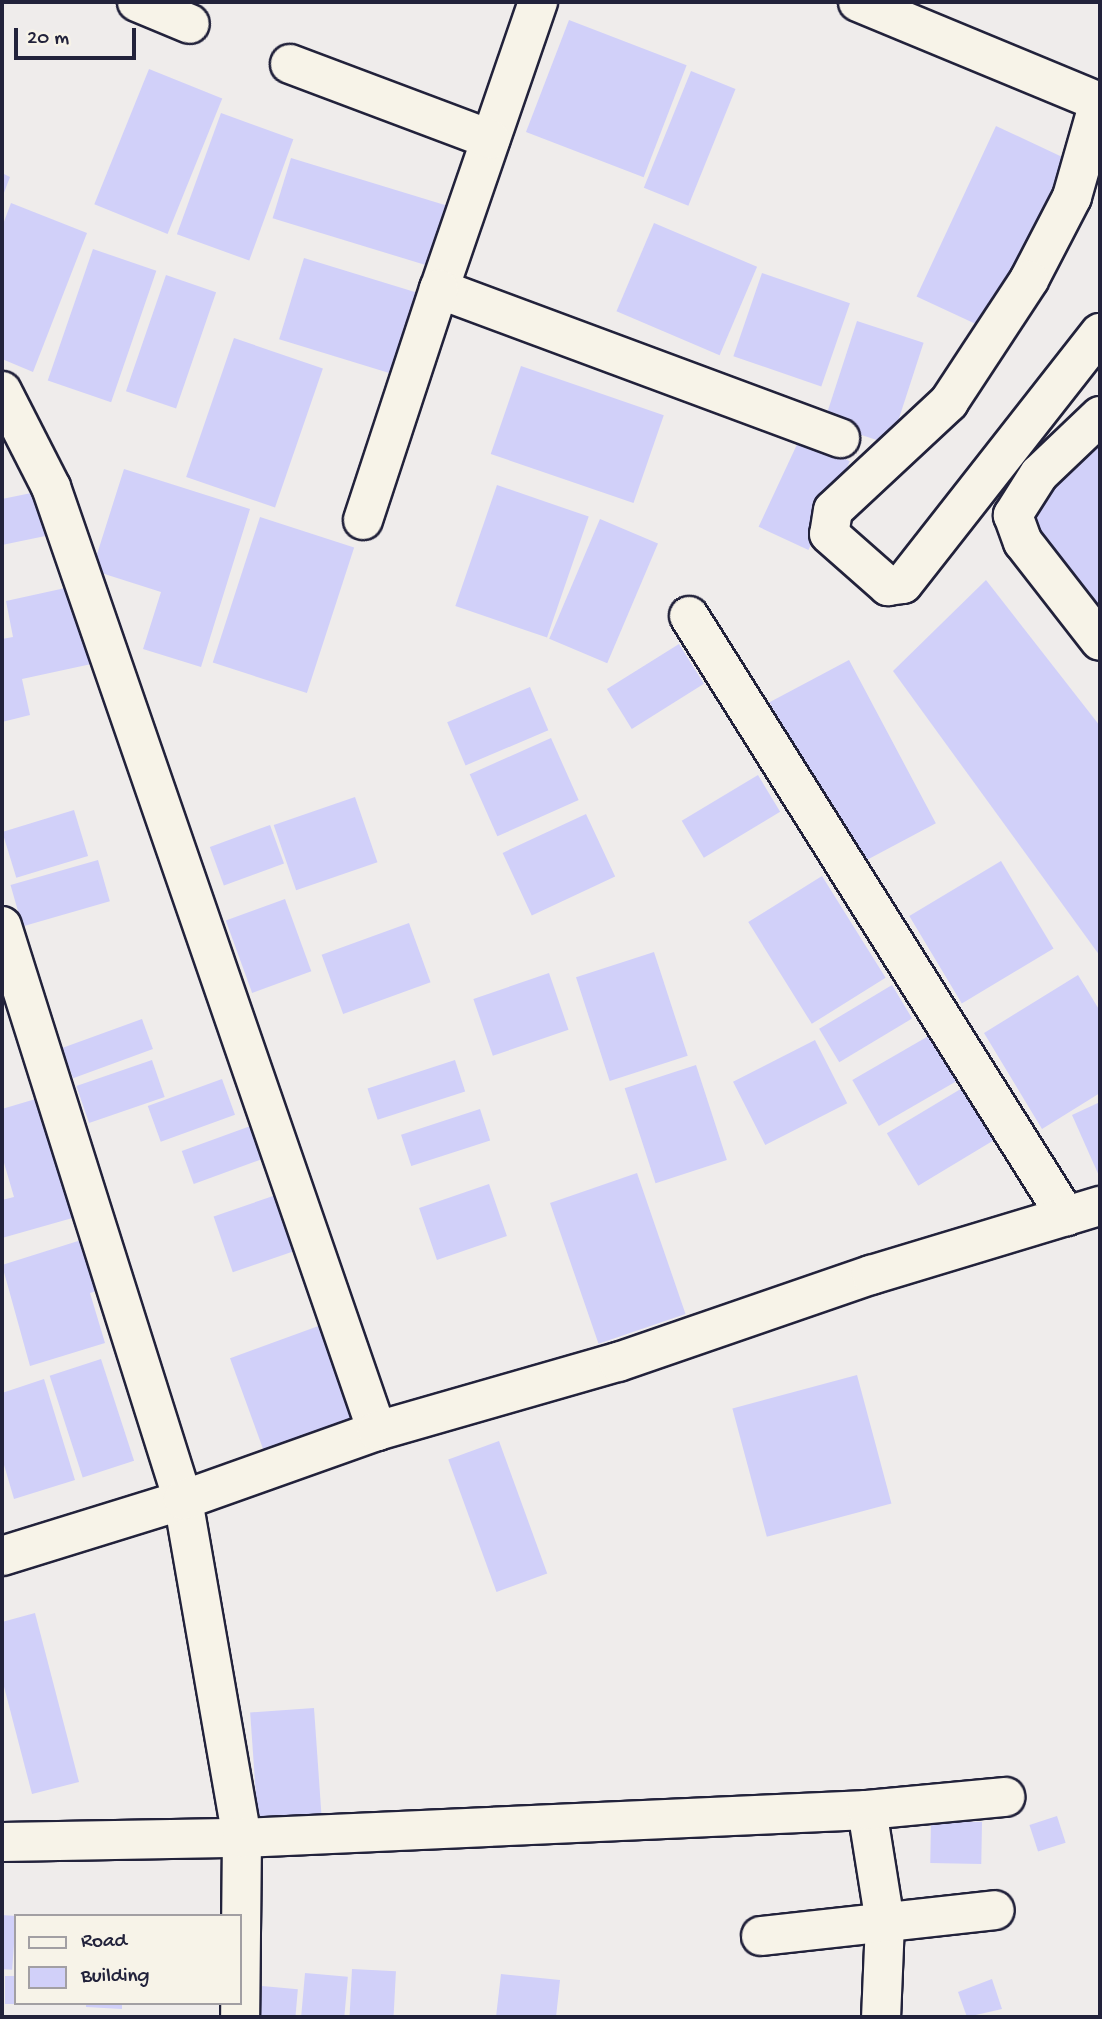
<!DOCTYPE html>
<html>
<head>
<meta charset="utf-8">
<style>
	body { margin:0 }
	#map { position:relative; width:1102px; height:2019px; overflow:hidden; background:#efeceb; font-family:"Gochi Hand",sans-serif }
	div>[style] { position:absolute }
	.building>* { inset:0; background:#d1d0f9; transform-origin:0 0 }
	.roads { filter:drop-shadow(2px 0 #22223b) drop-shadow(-2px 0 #22223b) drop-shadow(0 2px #22223b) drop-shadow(0 -2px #22223b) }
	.street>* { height:38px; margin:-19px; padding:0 19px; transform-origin:19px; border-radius:19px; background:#f7f3e8 }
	span { translate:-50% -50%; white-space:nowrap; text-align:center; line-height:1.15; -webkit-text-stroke:5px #f7f3e8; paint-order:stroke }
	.frame { position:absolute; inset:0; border:4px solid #22223b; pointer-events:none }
	.legend { position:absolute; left:14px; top:1914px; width:228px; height:91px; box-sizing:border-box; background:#f7f3e8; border:2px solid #a29fa3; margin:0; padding:9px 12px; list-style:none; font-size:21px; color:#22223b }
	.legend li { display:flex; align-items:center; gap:14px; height:35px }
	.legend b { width:35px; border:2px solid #a29fa3 }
	.scale { position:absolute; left:14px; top:28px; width:122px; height:32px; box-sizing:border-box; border:4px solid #22223b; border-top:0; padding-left:9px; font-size:21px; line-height:24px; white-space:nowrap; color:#22223b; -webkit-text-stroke:5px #f7f3e8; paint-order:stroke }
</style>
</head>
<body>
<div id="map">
	<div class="building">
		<div style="left:569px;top:20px;width:126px;height:120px;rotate:21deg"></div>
		<div style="left:149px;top:69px;width:79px;height:146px;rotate:22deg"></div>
		<div style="left:691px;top:71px;width:48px;height:126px;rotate:22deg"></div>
		<div style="left:221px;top:113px;width:77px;height:129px;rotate:20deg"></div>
		<div style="left:996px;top:126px;width:79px;height:188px;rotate:25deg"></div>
		<div style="left:291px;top:158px;width:166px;height:63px;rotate:17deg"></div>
		<div style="clip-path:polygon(2px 173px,10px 177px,2px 198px)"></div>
		<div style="clip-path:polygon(11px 203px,87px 233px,33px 372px,2px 359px,2px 227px)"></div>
		<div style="left:654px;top:223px;width:112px;height:96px;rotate:23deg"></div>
		<div style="left:93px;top:249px;width:67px;height:139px;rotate:19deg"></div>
		<div style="left:304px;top:258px;width:127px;height:85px;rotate:17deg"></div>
		<div style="left:762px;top:273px;width:93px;height:88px;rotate:19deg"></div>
		<div style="left:166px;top:275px;width:53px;height:123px;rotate:19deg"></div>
		<div style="left:857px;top:321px;width:70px;height:107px;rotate:18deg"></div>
		<div style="left:234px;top:338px;width:94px;height:147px;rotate:19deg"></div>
		<div style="left:521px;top:366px;width:151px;height:93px;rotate:19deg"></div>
		<div style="left:800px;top:438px;width:55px;height:98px;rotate:25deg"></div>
		<div style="clip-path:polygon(1100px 440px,1100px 619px,1023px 509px)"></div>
		<div style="clip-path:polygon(124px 469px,250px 509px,201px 667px,143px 649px,161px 592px,92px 570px)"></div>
		<div style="left:497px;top:485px;width:97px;height:128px;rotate:19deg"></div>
		<div style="clip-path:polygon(46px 490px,55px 534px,2px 545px,2px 499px)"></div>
		<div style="left:260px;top:517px;width:99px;height:153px;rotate:18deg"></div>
		<div style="left:600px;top:519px;width:63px;height:130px;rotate:23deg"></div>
		<div style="clip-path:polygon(986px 580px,1100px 726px,1100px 956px,893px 671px)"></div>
		<div style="clip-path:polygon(79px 585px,96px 663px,22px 679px,30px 715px,2px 722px,2px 639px,13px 637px,6px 601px)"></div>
		<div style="left:679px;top:644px;width:47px;height:85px;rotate:58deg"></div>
		<div style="left:849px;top:660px;width:185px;height:90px;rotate:62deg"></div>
		<div style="left:530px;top:687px;width:47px;height:90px;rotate:67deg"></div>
		<div style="left:551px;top:738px;width:68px;height:89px;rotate:66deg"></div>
		<div style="left:758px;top:775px;width:43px;height:89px;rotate:59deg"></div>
		<div style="left:355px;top:797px;width:69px;height:86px;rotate:71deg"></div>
		<div style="left:74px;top:810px;width:48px;height:75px;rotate:73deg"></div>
		<div style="left:586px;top:814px;width:69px;height:92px;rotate:65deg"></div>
		<div style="left:270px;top:825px;width:41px;height:64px;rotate:70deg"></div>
		<div style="left:98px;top:860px;width:43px;height:91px;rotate:74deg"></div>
		<div style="left:1001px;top:861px;width:102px;height:107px;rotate:59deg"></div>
		<div style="left:822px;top:876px;width:120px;height:87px;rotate:58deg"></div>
		<div style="left:285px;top:899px;width:77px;height:63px;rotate:70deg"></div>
		<div style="left:409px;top:923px;width:63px;height:93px;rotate:70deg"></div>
		<div style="left:654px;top:952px;width:109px;height:82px;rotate:72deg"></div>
		<div style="left:549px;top:973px;width:60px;height:80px;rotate:71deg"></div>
		<div style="clip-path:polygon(1078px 975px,1100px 1011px,1100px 1093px,1042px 1129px,984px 1033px)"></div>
		<div style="left:892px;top:985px;width:39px;height:85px;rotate:59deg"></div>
		<div style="left:142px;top:1019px;width:32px;height:85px;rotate:70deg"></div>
		<div style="left:932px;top:1034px;width:53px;height:92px;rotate:60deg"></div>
		<div style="left:815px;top:1040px;width:71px;height:92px;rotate:63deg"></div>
		<div style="left:152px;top:1060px;width:39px;height:80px;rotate:71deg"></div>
		<div style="left:455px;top:1060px;width:33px;height:92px;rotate:72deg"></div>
		<div style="left:696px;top:1065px;width:100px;height:75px;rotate:72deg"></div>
		<div style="left:222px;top:1079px;width:38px;height:79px;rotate:70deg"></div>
		<div style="left:964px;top:1087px;width:61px;height:90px;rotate:59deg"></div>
		<div style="clip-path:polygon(49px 1095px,83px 1215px,2px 1238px,2px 1200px,14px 1197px,2px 1156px,2px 1109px)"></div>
		<div style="clip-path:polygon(1100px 1102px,1100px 1178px,1072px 1115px)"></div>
		<div style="left:480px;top:1109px;width:33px;height:83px;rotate:72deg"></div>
		<div style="left:256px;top:1124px;width:35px;height:79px;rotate:70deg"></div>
		<div style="left:637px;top:1173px;width:149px;height:92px;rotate:71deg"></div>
		<div style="left:489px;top:1184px;width:55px;height:74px;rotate:71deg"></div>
		<div style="left:276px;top:1195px;width:59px;height:66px;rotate:71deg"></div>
		<div style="clip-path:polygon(94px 1236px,110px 1287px,90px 1293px,105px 1343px,30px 1366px,2px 1265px)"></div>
		<div style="left:324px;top:1324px;width:99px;height:100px;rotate:70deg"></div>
		<div style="left:101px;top:1359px;width:107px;height:54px;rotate:72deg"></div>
		<div style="left:857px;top:1375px;width:133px;height:129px;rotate:75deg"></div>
		<div style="clip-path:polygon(44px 1379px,75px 1480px,14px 1499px,2px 1458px,2px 1393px)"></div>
		<div style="left:499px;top:1441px;width:141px;height:54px;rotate:70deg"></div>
		<div style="clip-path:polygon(35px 1613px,79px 1782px,32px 1794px,2px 1679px,2px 1622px)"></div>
		<div style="left:314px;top:1708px;width:114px;height:64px;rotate:86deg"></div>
		<div style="left:1057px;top:1816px;width:28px;height:29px;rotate:72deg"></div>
		<div style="left:931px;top:1821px;width:51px;height:42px;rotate:1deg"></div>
		<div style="left:2px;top:1915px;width:14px;height:54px;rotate:4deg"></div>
		<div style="left:352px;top:1969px;width:44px;height:48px;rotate:3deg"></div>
		<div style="left:305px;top:1973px;width:43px;height:44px;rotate:5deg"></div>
		<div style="clip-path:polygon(501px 1974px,560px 1980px,556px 2017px,496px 2017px)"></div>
		<div style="left:5px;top:1976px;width:11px;height:28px"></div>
		<div style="clip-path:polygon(992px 1979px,1002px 2009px,967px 2017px,958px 1992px)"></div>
		<div style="left:262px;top:1986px;width:36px;height:31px;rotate:5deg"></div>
		<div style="clip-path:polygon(86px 2003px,122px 2003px,122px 2009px,86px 2007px)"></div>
	</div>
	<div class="roads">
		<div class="street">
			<div style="left:137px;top:2px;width:57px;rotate:22.5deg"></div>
			<div style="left:538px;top:2px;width:304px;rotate:109deg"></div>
			<div style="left:439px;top:289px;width:428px;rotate:20.4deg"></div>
			<div style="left:858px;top:2px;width:262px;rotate:22.5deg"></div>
			<div style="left:290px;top:64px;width:214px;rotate:20.6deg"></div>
			<div style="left:1099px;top:102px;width:99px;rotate:105.9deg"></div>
			<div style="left:1072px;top:197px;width:93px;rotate:117.4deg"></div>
			<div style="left:1029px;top:280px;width:146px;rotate:123.3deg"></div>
			<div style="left:949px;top:402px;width:158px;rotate:137deg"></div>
			<div style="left:833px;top:510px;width:24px;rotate:99deg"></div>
			<div style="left:829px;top:534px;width:79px;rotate:41.4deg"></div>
			<div style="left:888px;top:586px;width:15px;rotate:-8deg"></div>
			<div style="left:903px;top:584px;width:319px;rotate:-51.9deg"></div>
			<div style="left:2px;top:391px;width:108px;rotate:63deg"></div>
			<div style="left:51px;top:487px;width:999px;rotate:70.95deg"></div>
			<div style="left:1100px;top:416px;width:84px;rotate:136.4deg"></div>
			<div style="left:1039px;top:474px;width:49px;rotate:122.4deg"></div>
			<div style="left:1013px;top:515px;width:29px;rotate:70deg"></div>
			<div style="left:1023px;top:542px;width:125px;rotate:52.1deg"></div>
			<div style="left:363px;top:520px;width:243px;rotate:-71.8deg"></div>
			<div style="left:689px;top:616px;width:709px;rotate:57.86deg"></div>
			<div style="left:2px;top:926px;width:602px;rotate:72.5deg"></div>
			<div style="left:183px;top:1500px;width:343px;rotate:80.1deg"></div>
			<div style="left:242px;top:1838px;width:179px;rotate:90.6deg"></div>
			<div style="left:2px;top:1556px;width:189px;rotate:-17.2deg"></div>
			<div style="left:183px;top:1500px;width:206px;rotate:-19.6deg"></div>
			<div style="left:377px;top:1431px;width:251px;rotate:-16deg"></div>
			<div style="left:618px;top:1362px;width:268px;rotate:-19deg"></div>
			<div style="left:871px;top:1275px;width:239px;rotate:-16.8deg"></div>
			<div style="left:867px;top:1810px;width:114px;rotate:80.9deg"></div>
			<div style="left:885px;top:1923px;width:94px;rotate:92.4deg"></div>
			<div style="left:2px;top:1842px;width:240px;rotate:-1deg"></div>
			<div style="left:242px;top:1838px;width:626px;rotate:-2.57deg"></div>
			<div style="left:867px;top:1810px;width:139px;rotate:-5.4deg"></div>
			<div style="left:761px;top:1936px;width:235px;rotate:-6.3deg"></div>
		</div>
	</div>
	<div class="frame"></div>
	<ul class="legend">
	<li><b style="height:9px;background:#f7f3e8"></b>Road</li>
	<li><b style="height:19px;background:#d1d0f9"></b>Building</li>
	</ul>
	<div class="scale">20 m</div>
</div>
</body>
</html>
